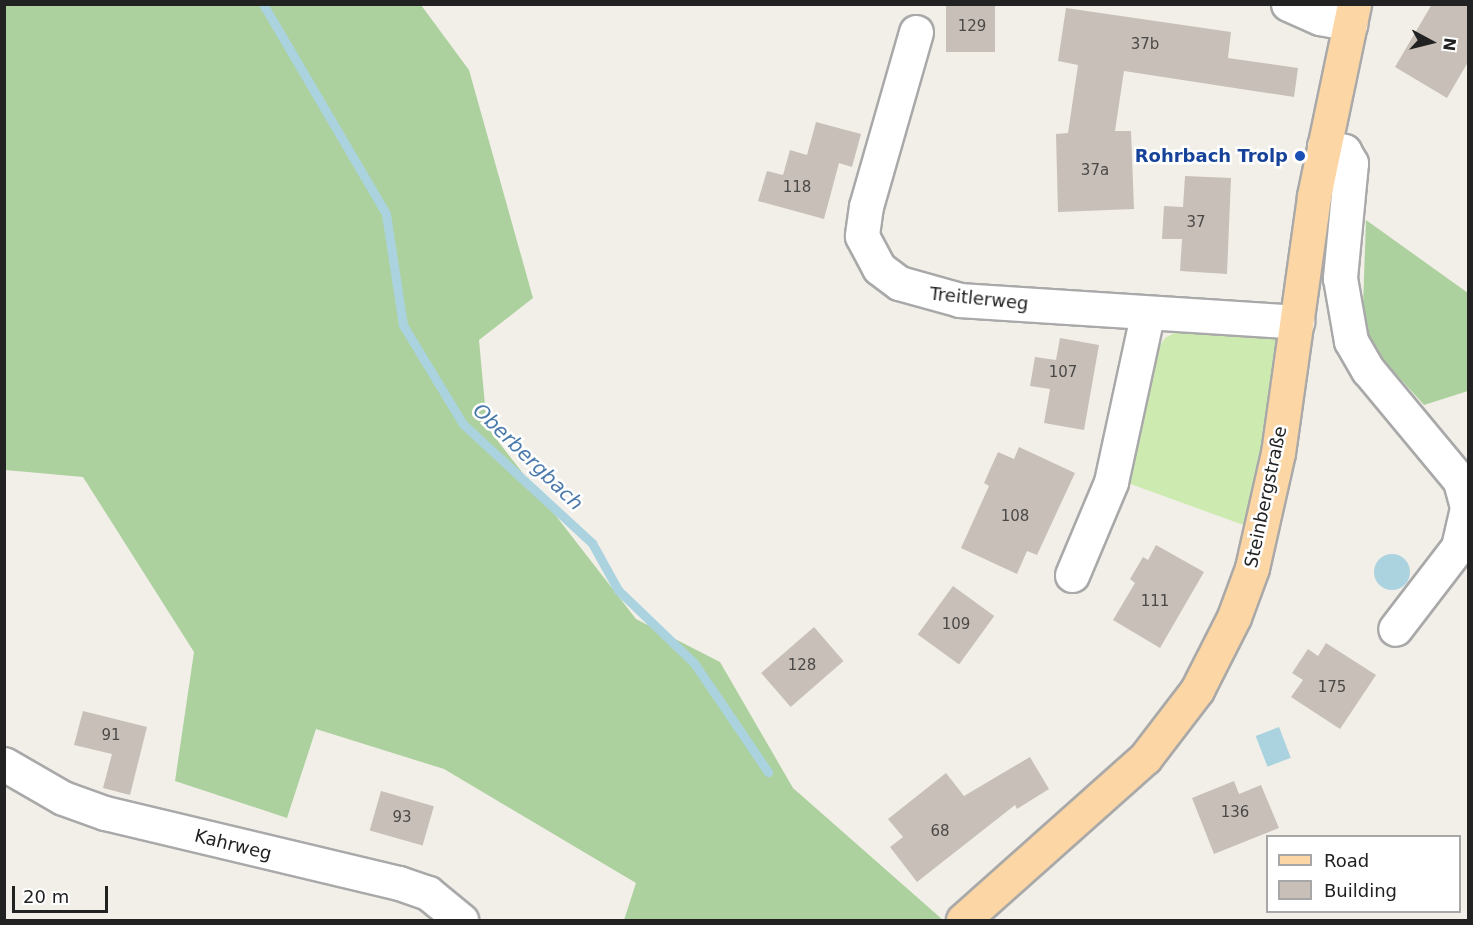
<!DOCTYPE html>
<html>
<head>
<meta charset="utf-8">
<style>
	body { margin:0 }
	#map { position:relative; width:1473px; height:925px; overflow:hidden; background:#f2efe9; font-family:"DejaVu Sans",sans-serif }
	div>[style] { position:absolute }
	.grass>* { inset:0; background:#cdebb0 }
	.forest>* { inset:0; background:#add19e }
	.water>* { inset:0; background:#aad3df; transform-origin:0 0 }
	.round { border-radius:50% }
	.stream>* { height:9px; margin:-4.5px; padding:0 4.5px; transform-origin:4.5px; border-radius:4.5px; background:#aad3df }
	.building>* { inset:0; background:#c7bfb8; transform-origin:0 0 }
	.roads { filter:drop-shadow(2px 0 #a9a9a9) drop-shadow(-2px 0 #a9a9a9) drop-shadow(0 2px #a9a9a9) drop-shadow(0 -2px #a9a9a9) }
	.minor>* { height:33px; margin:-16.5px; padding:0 16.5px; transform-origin:16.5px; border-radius:16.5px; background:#fff }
	.major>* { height:33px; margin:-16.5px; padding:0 16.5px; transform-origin:16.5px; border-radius:16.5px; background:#fcd6a4 }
	.dots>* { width:16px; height:16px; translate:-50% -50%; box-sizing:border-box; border:3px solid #fff; border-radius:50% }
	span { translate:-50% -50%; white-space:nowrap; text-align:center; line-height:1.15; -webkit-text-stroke:5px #fff; paint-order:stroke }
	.number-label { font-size:15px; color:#4b4948 }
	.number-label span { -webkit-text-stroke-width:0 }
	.transit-label { font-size:18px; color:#164399; font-weight:700 }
	.right { translate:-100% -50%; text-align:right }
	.street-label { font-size:18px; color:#222 }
	.water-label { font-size:20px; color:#4a7aab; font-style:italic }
	.frame { position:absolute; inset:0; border:6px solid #222; pointer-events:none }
	.legend { position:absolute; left:1266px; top:835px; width:195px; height:78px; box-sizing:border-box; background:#fff; border:2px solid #a7a7a7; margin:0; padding:8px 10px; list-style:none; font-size:18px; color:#222 }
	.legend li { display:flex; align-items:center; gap:12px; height:30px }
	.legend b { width:30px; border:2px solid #a7a7a7 }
	.north { position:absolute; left:1401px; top:12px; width:60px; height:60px; -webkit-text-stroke:4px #fff; paint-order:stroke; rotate:97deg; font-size:16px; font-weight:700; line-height:24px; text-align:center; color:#222 }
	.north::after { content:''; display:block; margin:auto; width:21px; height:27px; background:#222; clip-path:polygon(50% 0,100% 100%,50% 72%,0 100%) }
	.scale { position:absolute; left:12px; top:886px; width:96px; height:27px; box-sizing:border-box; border:3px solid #222; border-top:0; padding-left:8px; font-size:18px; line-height:21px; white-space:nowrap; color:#222; -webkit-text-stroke:4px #fff; paint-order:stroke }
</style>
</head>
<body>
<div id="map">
	<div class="grass">
		<div style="clip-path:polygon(1183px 328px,1271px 333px,1278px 341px,1249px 527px,1125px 482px,1155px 354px,1165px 338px)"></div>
	</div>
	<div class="forest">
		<div style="clip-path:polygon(4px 5px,421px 5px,469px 70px,533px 298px,479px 340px,487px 427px,636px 619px,720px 662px,793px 788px,943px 920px,624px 920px,636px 883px,444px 769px,316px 729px,287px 818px,175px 781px,194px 652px,83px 477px,5px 470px)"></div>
		<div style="clip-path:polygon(1366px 220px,1468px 293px,1468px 391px,1424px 405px,1362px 336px)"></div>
	</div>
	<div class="water">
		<div class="round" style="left:1374px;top:554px;width:36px;height:36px"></div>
		<div style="left:1279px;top:727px;width:33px;height:25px;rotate:69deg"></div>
	</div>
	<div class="stream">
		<div style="left:263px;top:4px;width:243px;rotate:59.6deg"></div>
		<div style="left:386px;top:214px;width:112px;rotate:81.3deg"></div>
		<div style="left:403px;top:325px;width:116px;rotate:58.8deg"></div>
		<div style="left:463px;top:424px;width:176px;rotate:42.7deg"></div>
		<div style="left:592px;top:543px;width:54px;rotate:61deg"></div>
		<div style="left:618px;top:590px;width:105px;rotate:43.8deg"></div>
		<div style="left:694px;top:663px;width:132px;rotate:55.8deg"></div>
	</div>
	<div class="building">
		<div style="left:946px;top:4px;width:49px;height:48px"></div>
		<div style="clip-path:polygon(1432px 4px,1468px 4px,1468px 62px,1447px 98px,1395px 67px)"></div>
		<div style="clip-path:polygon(1066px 8px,1231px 32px,1228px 58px,1298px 68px,1294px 97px,1124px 71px,1115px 131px,1131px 131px,1134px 209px,1058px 212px,1056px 134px,1068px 133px,1078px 65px,1058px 61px)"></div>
		<div style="clip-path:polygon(816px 122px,861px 134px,852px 167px,839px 163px,824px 219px,758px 201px,767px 171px,783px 175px,790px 150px,807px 155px)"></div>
		<div style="clip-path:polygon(1185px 176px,1231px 178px,1227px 274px,1180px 271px,1182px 239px,1162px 239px,1164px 206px,1183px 207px)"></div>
		<div style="clip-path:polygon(1060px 338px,1099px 345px,1084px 430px,1044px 423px,1050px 389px,1030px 386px,1035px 357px,1056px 360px)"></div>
		<div style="clip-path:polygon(1019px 447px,1075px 473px,1037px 555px,1027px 551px,1017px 574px,961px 548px,989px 486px,984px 483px,998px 452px,1014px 459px)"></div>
		<div style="clip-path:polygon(1156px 545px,1204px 572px,1160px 648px,1113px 620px,1135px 583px,1130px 579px,1143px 557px,1148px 560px)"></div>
		<div style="left:953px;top:586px;width:51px;height:60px;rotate:36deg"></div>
		<div style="left:814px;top:627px;width:45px;height:70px;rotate:49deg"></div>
		<div style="clip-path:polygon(1326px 643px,1376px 675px,1340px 729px,1291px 697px,1303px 680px,1292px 673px,1308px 649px,1318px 656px)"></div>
		<div style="clip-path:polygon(83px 711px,147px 727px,130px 795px,103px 788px,112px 754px,74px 745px)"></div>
		<div style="clip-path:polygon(1030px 757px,1049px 789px,1017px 809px,1015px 805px,917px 882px,890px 847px,903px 837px,888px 819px,946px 773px,964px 796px)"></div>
		<div style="clip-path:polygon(1234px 781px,1239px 794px,1261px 785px,1279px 828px,1214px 854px,1192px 798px)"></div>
		<div style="left:381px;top:791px;width:55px;height:41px;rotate:16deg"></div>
	</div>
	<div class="roads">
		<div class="minor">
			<div style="left:1288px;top:4px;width:35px;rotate:24deg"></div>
			<div style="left:1320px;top:18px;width:31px;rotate:11deg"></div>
			<div style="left:916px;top:32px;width:181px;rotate:106deg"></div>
			<div style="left:866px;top:206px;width:30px;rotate:98deg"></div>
			<div style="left:862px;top:236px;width:36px;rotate:62deg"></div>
			<div style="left:879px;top:268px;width:25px;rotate:37deg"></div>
			<div style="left:899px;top:283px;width:63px;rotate:15.6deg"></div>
			<div style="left:960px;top:300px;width:338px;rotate:3.7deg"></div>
			<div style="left:1324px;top:146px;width:21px;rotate:14deg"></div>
			<div style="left:1344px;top:151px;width:14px;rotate:60deg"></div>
			<div style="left:1351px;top:163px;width:116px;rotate:95.5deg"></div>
			<div style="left:1340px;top:278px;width:64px;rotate:80.1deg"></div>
			<div style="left:1351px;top:341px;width:34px;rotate:60deg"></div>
			<div style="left:1368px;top:370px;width:144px;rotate:50.3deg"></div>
			<div style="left:1460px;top:481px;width:28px;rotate:75deg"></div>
			<div style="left:1467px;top:508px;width:40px;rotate:103deg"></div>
			<div style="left:1458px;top:547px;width:103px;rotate:127.5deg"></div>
			<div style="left:1072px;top:575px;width:101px;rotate:-67.2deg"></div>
			<div style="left:1111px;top:482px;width:171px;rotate:-77.8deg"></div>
			<div style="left:4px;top:764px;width:68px;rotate:30deg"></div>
			<div style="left:63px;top:798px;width:45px;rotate:19.7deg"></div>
			<div style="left:105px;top:813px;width:302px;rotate:13.4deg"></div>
			<div style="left:399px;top:883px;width:31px;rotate:19deg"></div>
			<div style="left:428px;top:893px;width:43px;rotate:39.3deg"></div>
		</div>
		<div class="major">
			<div style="left:963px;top:920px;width:244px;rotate:-41.7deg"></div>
			<div style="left:1145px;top:758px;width:86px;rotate:-52.6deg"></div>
			<div style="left:1197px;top:690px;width:82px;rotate:-63.1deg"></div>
			<div style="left:1234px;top:617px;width:52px;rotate:-69.8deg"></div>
			<div style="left:1252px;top:568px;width:118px;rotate:-77.3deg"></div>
			<div style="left:1278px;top:453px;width:260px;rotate:-82deg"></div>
			<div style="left:1314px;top:196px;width:196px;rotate:-78.2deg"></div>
		</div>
	</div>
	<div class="dots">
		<div style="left:1300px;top:156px;background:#1a4fb4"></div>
	</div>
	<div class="number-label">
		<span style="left:972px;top:27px">129</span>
		<span style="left:1145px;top:45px">37b</span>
		<span style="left:1095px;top:171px">37a</span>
		<span style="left:797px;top:188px">118</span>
		<span style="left:1196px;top:223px">37</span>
		<span style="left:1063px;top:373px">107</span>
		<span style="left:1015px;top:517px">108</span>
		<span style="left:1155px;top:602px">111</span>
		<span style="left:956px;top:625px">109</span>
		<span style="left:802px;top:666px">128</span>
		<span style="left:1332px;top:688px">175</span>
		<span style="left:111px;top:736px">91</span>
		<span style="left:1235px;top:813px">136</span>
		<span style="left:402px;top:818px">93</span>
		<span style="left:940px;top:832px">68</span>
	</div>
	<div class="transit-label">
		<span class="right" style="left:1288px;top:156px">Rohrbach Trolp</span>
	</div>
	<div class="street-label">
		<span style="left:979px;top:299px;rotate:6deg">Treitlerweg</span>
		<span style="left:1266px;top:497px;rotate:-78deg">Steinbergstraße</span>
		<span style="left:233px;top:845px;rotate:14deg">Kahrweg</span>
	</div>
	<div class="water-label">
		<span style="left:528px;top:457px;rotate:44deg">Oberbergbach</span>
	</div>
	<div class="frame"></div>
	<ul class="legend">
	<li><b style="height:8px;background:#fcd6a4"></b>Road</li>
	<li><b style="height:16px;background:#c7bfb8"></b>Building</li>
	</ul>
	<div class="north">N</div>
	<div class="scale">20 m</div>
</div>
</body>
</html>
